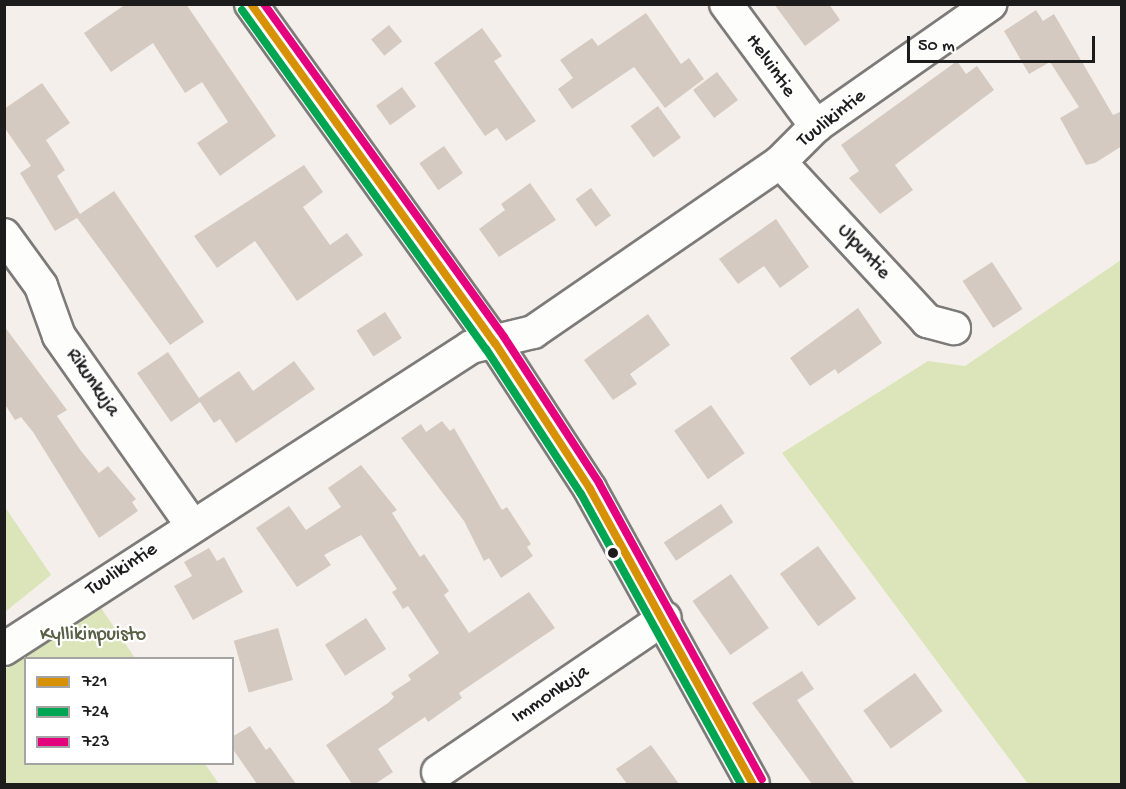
<!DOCTYPE html>
<html>
<head>
<meta charset="utf-8">
<style>
	body { margin:0 }
	#map { position:relative; width:1126px; height:789px; overflow:hidden; background:#f4efea; font-family:"Gochi Hand",sans-serif }
	div>[style] { position:absolute }
	.green>* { inset:0; background:#dce5ba }
	.building>* { inset:0; background:#d5cac1; transform-origin:0 0 }
	.roads { filter:drop-shadow(2px 0 #7d7b79) drop-shadow(-2px 0 #7d7b79) drop-shadow(0 2px #7d7b79) drop-shadow(0 -2px #7d7b79) }
	.minor>* { height:32px; margin:-16px; padding:0 16px; transform-origin:16px; border-radius:16px; background:#fdfdfc }
	.bus-1>* { height:8px; margin:-4px; padding:0 4px; transform-origin:4px; border-radius:4px; background:#d69104 }
	.bus-2>* { height:8px; margin:-4px; padding:0 4px; transform-origin:4px; border-radius:4px; background:#00a651 }
	.bus-3>* { height:8px; margin:-4px; padding:0 4px; transform-origin:4px; border-radius:4px; background:#e5007d }
	.dots>* { width:16px; height:16px; translate:-50% -50%; box-sizing:border-box; border:3px solid #fff; border-radius:50% }
	span { translate:-50% -50%; white-space:nowrap; text-align:center; line-height:1.15; -webkit-text-stroke:4.5px #fff; paint-order:stroke }
	.street-label { font-size:20px; color:#1c1c1c }
	.park-label { font-size:20px; color:#586045 }
	.frame { position:absolute; inset:0; border:6px solid #1c1c1c; pointer-events:none }
	.legend { position:absolute; left:24px; top:657px; width:210px; height:108px; box-sizing:border-box; background:#fff; border:2px solid #a4a4a4; margin:0; padding:8px 10px; list-style:none; font-size:18px; color:#1c1c1c }
	.legend li { display:flex; align-items:center; gap:12px; height:30px }
	.legend b { width:30px; border:2px solid #a4a4a4 }
	.scale { position:absolute; left:907px; top:36px; width:188px; height:27px; box-sizing:border-box; border:3px solid #1c1c1c; border-top:0; padding-left:8px; font-size:18px; line-height:21px; white-space:nowrap; color:#1c1c1c; -webkit-text-stroke:4px #fff; paint-order:stroke }
</style>
</head>
<body>
<div id="map">
	<div class="green">
		<div style="clip-path:polygon(1121px 260px,1121px 784px,1028px 784px,782px 453px,928px 361px,965px 366px)"></div>
		<div style="clip-path:polygon(5px 507px,51px 575px,5px 612px,4px 612px)"></div>
		<div style="clip-path:polygon(99px 605px,135px 658px,26px 658px,26px 764px,205px 764px,219px 784px,5px 784px,5px 669px)"></div>
	</div>
	<div class="building">
		<div style="clip-path:polygon(126px 4px,186px 4px,276px 136px,220px 176px,197px 143px,228px 122px,202px 82px,185px 93px,153px 43px,111px 72px,84px 33px)"></div>
		<div style="clip-path:polygon(774px 4px,829px 4px,840px 20px,805px 46px)"></div>
		<div style="clip-path:polygon(1036px 10px,1043px 21px,1054px 14px,1113px 115px,1122px 111px,1122px 146px,1095px 163px,1086px 165px,1060px 118px,1079px 107px,1050px 62px,1029px 74px,1004px 31px)"></div>
		<div style="clip-path:polygon(646px 13px,681px 64px,689px 58px,704px 79px,665px 108px,634px 67px,572px 109px,558px 89px,573px 78px,560px 60px,592px 38px,598px 46px)"></div>
		<div style="left:389px;top:25px;width:21px;height:23px;rotate:51deg"></div>
		<div style="clip-path:polygon(482px 28px,502px 56px,494px 61px,536px 121px,506px 141px,497px 128px,485px 136px,434px 63px)"></div>
		<div style="clip-path:polygon(957px 61px,966px 74px,977px 66px,994px 90px,895px 165px,913px 190px,880px 214px,849px 178px,859px 171px,841px 145px)"></div>
		<div style="left:717px;top:72px;width:35px;height:30px;rotate:53deg"></div>
		<div style="clip-path:polygon(42px 83px,70px 123px,46px 140px,65px 170px,57px 176px,80px 214px,114px 191px,204px 322px,170px 345px,77px 218px,55px 231px,20px 173px,31px 166px,4px 127px,4px 109px)"></div>
		<div style="left:402px;top:87px;width:24px;height:32px;rotate:54deg"></div>
		<div style="left:658px;top:106px;width:39px;height:34px;rotate:54deg"></div>
		<div style="left:444px;top:146px;width:33px;height:30px;rotate:55deg"></div>
		<div style="clip-path:polygon(304px 165px,323px 192px,303px 207px,330px 245px,347px 233px,363px 255px,297px 301px,255px 241px,217px 268px,194px 236px)"></div>
		<div style="clip-path:polygon(530px 183px,556px 220px,499px 257px,479px 229px,505px 210px,501px 204px)"></div>
		<div style="left:591px;top:188px;width:34px;height:19px;rotate:54deg"></div>
		<div style="clip-path:polygon(776px 219px,809px 267px,780px 288px,764px 266px,738px 284px,719px 259px)"></div>
		<div style="left:992px;top:262px;width:56px;height:35px;rotate:57deg"></div>
		<div style="clip-path:polygon(858px 308px,882px 343px,838px 374px,835px 369px,810px 386px,790px 358px)"></div>
		<div style="left:385px;top:312px;width:31px;height:34px;rotate:57deg"></div>
		<div style="clip-path:polygon(648px 314px,670px 345px,630px 374px,637px 384px,613px 400px,584px 360px)"></div>
		<div style="clip-path:polygon(4px 326px,67px 410px,57px 416px,81px 451px,99px 473px,108px 466px,136px 499px,132px 502px,138px 511px,99px 538px,33px 432px,21px 417px,15px 420px,4px 403px)"></div>
		<div style="clip-path:polygon(168px 352px,199px 398px,239px 371px,253px 391px,294px 361px,315px 389px,236px 443px,220px 419px,214px 423px,200px 402px,171px 422px,137px 373px)"></div>
		<div style="left:711px;top:405px;width:59px;height:45px;rotate:55deg"></div>
		<div style="clip-path:polygon(442px 421px,450px 431px,454px 428px,502px 510px,507px 507px,531px 544px,527px 547px,533px 556px,501px 578px,489px 558px,484px 561px,464px 521px,401px 438px,421px 424px,426px 432px)"></div>
		<div style="clip-path:polygon(361px 465px,397px 510px,392px 513px,420px 557px,424px 554px,449px 591px,444px 595px,469px 633px,529px 592px,555px 628px,459px 693px,462px 698px,428px 722px,425px 717px,378px 749px,393px 772px,375px 784px,352px 784px,326px 745px,388px 703px,394px 697px,391px 693px,411px 680px,408px 675px,439px 653px,408px 606px,403px 609px,392px 592px,397px 589px,361px 535px,324px 555px,331px 565px,297px 587px,256px 528px,289px 506px,306px 530px,341px 507px,328px 488px)"></div>
		<div style="left:721px;top:504px;width:22px;height:69px;rotate:56deg"></div>
		<div style="left:818px;top:546px;width:65px;height:47px;rotate:54deg"></div>
		<div style="clip-path:polygon(209px 548px,217px 561px,224px 557px,243px 592px,193px 620px,174px 586px,192px 576px,184px 562px)"></div>
		<div style="left:731px;top:574px;width:66px;height:47px;rotate:55deg"></div>
		<div style="left:366px;top:618px;width:37px;height:49px;rotate:57deg"></div>
		<div style="left:278px;top:628px;width:54px;height:46px;rotate:74deg"></div>
		<div style="clip-path:polygon(802px 671px,814px 689px,797px 700px,855px 784px,812px 784px,752px 703px)"></div>
		<div style="left:915px;top:673px;width:47px;height:64px;rotate:54deg"></div>
		<div style="clip-path:polygon(250px 726px,266px 750px,270px 747px,296px 784px,257px 784px,232px 748px,232px 737px)"></div>
		<div style="clip-path:polygon(651px 745px,679px 784px,627px 784px,616px 769px)"></div>
	</div>
	<div class="roads">
		<div class="minor">
			<div style="left:251px;top:4px;width:418px;rotate:54.3deg"></div>
			<div style="left:495px;top:343px;width:174px;rotate:56.9deg"></div>
			<div style="left:590px;top:489px;width:337px;rotate:61.1deg"></div>
			<div style="left:726px;top:4px;width:152px;rotate:53.6deg"></div>
			<div style="left:780px;top:162px;width:217px;rotate:47.2deg"></div>
			<div style="left:927px;top:321px;width:28px;rotate:15deg"></div>
			<div style="left:4px;top:235px;width:63px;rotate:54deg"></div>
			<div style="left:41px;top:286px;width:53px;rotate:70.2deg"></div>
			<div style="left:59px;top:336px;width:231px;rotate:54.9deg"></div>
			<div style="left:4px;top:649px;width:556px;rotate:-32.89deg"></div>
			<div style="left:471px;top:347px;width:64px;rotate:-13.6deg"></div>
			<div style="left:533px;top:332px;width:300px;rotate:-34.5deg"></div>
			<div style="left:780px;top:162px;width:51px;rotate:-45deg"></div>
			<div style="left:816px;top:126px;width:213px;rotate:-35deg"></div>
			<div style="left:438px;top:772px;width:274px;rotate:-34.2deg"></div>
		</div>
	</div>
	<div class="bus-1">
		<div style="left:251px;top:4px;width:418px;rotate:54.3deg"></div>
		<div style="left:495px;top:343px;width:174px;rotate:56.9deg"></div>
		<div style="left:590px;top:489px;width:337px;rotate:61.1deg"></div>
	</div>
	<div class="bus-2">
		<div style="left:242px;top:10px;width:418px;rotate:54.3deg"></div>
		<div style="left:486px;top:349px;width:173px;rotate:56.8deg"></div>
		<div style="left:581px;top:494px;width:331px;rotate:61.1deg"></div>
	</div>
	<div class="bus-3">
		<div style="left:264px;top:4px;width:410px;rotate:54.2deg"></div>
		<div style="left:504px;top:337px;width:174px;rotate:56.9deg"></div>
		<div style="left:599px;top:483px;width:338px;rotate:61.2deg"></div>
	</div>
	<div class="dots">
		<div style="left:613px;top:553px;background:#1c1c1c"></div>
	</div>
	<div class="street-label">
		<span style="left:770px;top:66px;rotate:55deg">Helvintie</span>
		<span style="left:832px;top:119px;rotate:-38deg">Tuulikintie</span>
		<span style="left:863px;top:252px;rotate:47deg">Ulpuntie</span>
		<span style="left:92px;top:383px;rotate:55deg">Rikunkuja</span>
		<span style="left:122px;top:570px;rotate:-33deg">Tuulikintie</span>
		<span style="left:551px;top:695px;rotate:-34deg">Immonkuja</span>
	</div>
	<div class="park-label">
		<span style="left:93px;top:635px">Kyllikinpuisto</span>
	</div>
	<div class="frame"></div>
	<ul class="legend">
	<li><b style="height:8px;background:#d69104"></b>721</li>
	<li><b style="height:8px;background:#00a651"></b>724</li>
	<li><b style="height:8px;background:#e5007d"></b>723</li>
	</ul>
	<div class="scale">50 m</div>
</div>
</body>
</html>
